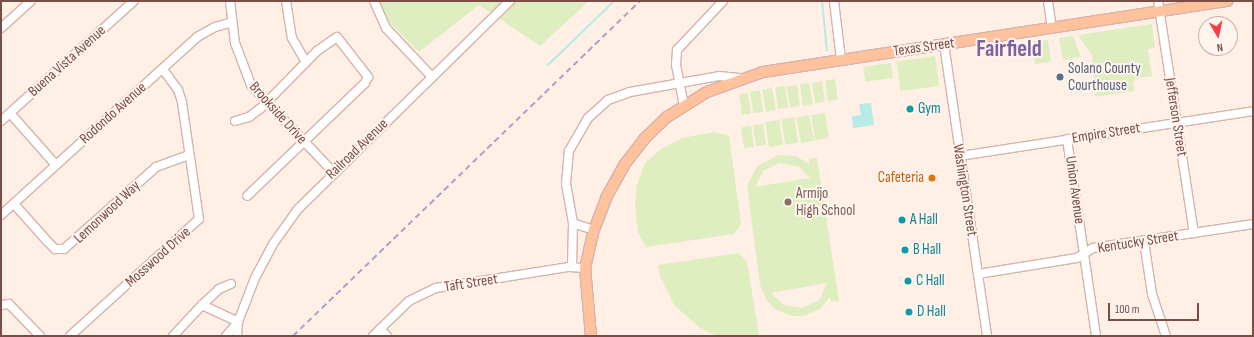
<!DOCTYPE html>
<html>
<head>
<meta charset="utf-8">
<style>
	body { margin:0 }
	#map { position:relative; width:1254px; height:337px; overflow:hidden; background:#ffefe5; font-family:"Sofia Sans Condensed",sans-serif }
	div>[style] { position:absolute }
	.green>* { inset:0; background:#deeec1; transform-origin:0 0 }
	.water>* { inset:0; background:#b7ebe6 }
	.stream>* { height:2px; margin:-1px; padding:0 1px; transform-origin:1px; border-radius:1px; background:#b7ebe6 }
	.roads { filter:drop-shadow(1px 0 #d5b4ac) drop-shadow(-1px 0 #d5b4ac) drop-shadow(0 1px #d5b4ac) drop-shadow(0 -1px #d5b4ac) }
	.minor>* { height:8px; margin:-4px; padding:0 4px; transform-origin:4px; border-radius:4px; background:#fff }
	.major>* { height:10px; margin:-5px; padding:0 5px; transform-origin:5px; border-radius:5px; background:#ffc29c }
	.rail>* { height:2px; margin-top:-1px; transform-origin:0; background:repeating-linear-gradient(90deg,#aea1ca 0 6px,transparent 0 10px) }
	.dots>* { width:11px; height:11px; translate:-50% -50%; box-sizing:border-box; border:2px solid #fff4ee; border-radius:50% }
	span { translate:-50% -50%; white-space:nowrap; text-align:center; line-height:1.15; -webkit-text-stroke:4px #fff4ee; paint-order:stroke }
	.street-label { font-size:15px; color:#7b4d47 }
	.service-label { font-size:15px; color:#4e5e75 }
	.left { translate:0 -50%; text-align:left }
	.culture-label { font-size:15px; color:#0d838f }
	.food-label { font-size:15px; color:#c56008 }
	.right { translate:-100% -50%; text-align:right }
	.education-label { font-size:15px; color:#785e54 }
	.town-label { font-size:23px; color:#7c629f; font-weight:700 }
	.frame { position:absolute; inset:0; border:2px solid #7b4d47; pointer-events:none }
	.north { position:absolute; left:1198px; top:16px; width:40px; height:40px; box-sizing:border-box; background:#fff4ee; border:1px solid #cab1ab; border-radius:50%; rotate:171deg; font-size:11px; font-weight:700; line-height:16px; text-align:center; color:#7b4d47 }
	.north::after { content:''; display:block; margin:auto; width:14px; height:18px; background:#f53d40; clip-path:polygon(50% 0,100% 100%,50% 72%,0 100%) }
	.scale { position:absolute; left:1108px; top:303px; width:91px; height:18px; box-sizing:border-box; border:2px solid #7b4d47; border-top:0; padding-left:5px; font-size:12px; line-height:14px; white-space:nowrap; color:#7b4d47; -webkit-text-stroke:3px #fff4ee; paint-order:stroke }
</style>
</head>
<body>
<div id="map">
	<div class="green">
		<div style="clip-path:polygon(377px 1px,589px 1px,540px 46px,479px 5px,419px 52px,390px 23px)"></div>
		<div style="clip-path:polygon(1152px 24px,1155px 48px,1148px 49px,1152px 76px,1137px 78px,1133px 82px,1134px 91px,1095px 97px,1092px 55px,1078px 35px)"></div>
		<div style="clip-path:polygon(1073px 36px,1081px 57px,1063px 60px,1059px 38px)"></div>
		<div style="left:1048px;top:40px;width:22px;height:16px;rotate:82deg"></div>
		<div style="left:935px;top:56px;width:30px;height:39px;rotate:82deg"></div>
		<div style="left:891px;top:63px;width:15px;height:28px;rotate:82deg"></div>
		<div style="left:835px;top:79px;width:21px;height:10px;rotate:82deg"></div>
		<div style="left:822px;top:81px;width:21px;height:10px;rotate:82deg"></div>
		<div style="clip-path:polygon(809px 83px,813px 104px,803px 106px,800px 84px)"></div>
		<div style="left:797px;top:85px;width:21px;height:10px;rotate:82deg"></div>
		<div style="left:785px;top:86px;width:22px;height:10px;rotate:82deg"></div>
		<div style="left:772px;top:88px;width:22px;height:10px;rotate:80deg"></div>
		<div style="left:760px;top:90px;width:22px;height:10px;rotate:82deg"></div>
		<div style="left:748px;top:93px;width:21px;height:9px;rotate:82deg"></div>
		<div style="left:825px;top:113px;width:25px;height:14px;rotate:81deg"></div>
		<div style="left:809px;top:115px;width:26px;height:13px;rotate:79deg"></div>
		<div style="left:794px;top:117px;width:26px;height:13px;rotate:81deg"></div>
		<div style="left:779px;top:120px;width:25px;height:14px;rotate:81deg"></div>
		<div style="left:763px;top:124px;width:21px;height:10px;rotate:82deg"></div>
		<div style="left:751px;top:126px;width:21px;height:10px;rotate:82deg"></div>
		<div style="clip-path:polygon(715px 132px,729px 136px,741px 224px,734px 234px,646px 247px,638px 232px,635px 204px,637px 185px,645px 163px,661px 149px,682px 138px)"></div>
		<div style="clip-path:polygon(evenodd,778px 155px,796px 156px,809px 164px,809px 159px,817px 158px,839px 301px,832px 302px,830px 297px,820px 309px,804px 316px,792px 316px,775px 309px,767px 301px,760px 285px,747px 186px,757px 166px,778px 155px,779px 163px,798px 166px,810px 178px,755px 187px,763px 171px,779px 163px,778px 155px,827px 283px,819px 300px,802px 308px,784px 305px,771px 293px,827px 283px)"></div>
		<div style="clip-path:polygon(738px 253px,747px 261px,759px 336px,717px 336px,700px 328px,674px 305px,659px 274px,658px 265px)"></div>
	</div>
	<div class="water">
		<div style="clip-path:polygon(871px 103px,874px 125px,853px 128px,852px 116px,861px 115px,859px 104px)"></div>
	</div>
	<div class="stream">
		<div style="left:822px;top:1px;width:50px;rotate:84.3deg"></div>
		<div style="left:548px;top:65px;width:92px;rotate:-44.1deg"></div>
	</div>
	<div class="roads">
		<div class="minor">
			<div style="left:230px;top:1px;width:42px;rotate:83.2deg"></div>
			<div style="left:235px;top:43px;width:45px;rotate:69.1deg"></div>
			<div style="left:251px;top:85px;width:120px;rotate:46.7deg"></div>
			<div style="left:286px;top:1px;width:37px;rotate:81deg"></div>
			<div style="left:292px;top:38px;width:28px;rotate:60deg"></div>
			<div style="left:374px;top:1px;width:30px;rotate:66deg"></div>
			<div style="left:386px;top:28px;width:67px;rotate:46.8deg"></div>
			<div style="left:834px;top:1px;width:59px;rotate:83.2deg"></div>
			<div style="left:1048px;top:1px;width:27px;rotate:82deg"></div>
			<div style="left:1158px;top:1px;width:235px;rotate:81.2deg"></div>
			<div style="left:1px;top:28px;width:40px;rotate:-42deg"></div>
			<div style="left:944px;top:44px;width:295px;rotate:81.6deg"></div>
			<div style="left:684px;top:106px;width:42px;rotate:-101deg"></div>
			<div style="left:676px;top:65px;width:15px;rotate:-86deg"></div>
			<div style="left:677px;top:50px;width:67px;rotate:-46.8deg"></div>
			<div style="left:10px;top:113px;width:68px;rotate:48.6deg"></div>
			<div style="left:1px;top:121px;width:179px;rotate:-42.1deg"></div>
			<div style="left:235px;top:121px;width:15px;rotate:-16deg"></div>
			<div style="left:249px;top:117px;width:15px;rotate:-37deg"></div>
			<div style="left:261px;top:108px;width:80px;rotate:-45.5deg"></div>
			<div style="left:317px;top:51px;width:24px;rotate:-35deg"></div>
			<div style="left:337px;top:37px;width:51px;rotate:52.2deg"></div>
			<div style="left:368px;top:77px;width:7px;rotate:117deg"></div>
			<div style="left:365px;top:83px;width:163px;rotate:136.2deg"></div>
			<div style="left:1067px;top:139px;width:199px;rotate:81.6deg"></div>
			<div style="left:960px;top:156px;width:296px;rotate:-8.7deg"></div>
			<div style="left:14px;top:204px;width:51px;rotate:48.2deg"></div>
			<div style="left:48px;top:242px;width:10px;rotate:45deg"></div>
			<div style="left:55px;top:249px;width:9px"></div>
			<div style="left:64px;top:249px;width:123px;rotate:-41.7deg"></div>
			<div style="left:156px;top:167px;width:35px;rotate:-20deg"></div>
			<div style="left:1px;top:215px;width:265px;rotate:-42.2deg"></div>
			<div style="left:197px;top:37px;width:21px;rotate:-29deg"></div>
			<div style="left:215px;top:27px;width:18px;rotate:-16deg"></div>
			<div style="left:594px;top:230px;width:22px;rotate:-162deg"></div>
			<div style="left:573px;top:223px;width:40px;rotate:-100deg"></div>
			<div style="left:566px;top:184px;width:33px;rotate:-85deg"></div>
			<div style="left:569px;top:151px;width:38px;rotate:-60deg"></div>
			<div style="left:588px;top:118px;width:27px;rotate:-42deg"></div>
			<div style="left:608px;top:100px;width:23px;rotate:-20deg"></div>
			<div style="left:630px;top:92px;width:90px;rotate:-10.2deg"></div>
			<div style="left:719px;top:76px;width:20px;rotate:6deg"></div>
			<div style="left:1144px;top:241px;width:54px;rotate:81.4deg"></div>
			<div style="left:1152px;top:294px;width:44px;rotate:71.6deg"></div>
			<div style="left:572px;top:267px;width:44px;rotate:-88.7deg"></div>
			<div style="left:978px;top:274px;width:100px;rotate:-9.2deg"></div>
			<div style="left:1077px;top:258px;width:19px;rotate:-32deg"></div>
			<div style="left:1093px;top:248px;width:162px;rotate:-8.5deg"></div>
			<div style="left:1px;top:305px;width:8px;rotate:-7deg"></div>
			<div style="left:9px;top:304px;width:45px;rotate:45.9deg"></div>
			<div style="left:202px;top:305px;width:23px;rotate:-43deg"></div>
			<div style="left:219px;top:289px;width:13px;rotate:-23deg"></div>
			<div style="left:380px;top:329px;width:10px;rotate:45deg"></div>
			<div style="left:70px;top:336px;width:174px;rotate:-42.2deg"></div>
			<div style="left:199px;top:219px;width:118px;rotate:-98.3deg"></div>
			<div style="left:182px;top:102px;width:13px;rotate:-108deg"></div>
			<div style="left:178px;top:90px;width:26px;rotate:-126deg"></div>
			<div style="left:173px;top:336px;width:42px;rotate:-46.9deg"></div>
			<div style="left:202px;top:305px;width:40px;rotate:25deg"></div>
			<div style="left:226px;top:336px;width:18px;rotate:-49deg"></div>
			<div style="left:237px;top:336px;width:14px;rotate:-86deg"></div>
			<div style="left:238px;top:322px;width:47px;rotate:-68.9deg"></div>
			<div style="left:255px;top:278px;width:38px;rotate:-62deg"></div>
			<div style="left:273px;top:244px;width:43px;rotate:-54.5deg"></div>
			<div style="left:298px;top:209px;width:297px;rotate:-44.5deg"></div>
			<div style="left:373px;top:336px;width:50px;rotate:-44.2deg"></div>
			<div style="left:409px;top:301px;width:30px;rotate:-26deg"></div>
			<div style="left:436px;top:288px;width:135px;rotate:-9deg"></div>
			<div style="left:569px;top:267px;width:16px;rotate:4deg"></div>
		</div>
		<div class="major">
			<div style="left:591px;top:336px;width:68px;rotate:-95deg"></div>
			<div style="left:585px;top:268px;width:39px;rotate:-77deg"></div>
			<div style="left:594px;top:230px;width:34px;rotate:-69deg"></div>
			<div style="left:606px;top:198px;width:38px;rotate:-61deg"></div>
			<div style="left:624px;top:165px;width:33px;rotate:-52deg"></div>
			<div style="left:644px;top:139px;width:32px;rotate:-44deg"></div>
			<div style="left:667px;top:117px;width:47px;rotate:-32deg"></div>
			<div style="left:707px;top:92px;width:59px;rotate:-19.7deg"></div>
			<div style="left:763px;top:72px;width:470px;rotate:-8.7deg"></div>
		</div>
	</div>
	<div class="rail">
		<div style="left:293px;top:336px;width:482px;rotate:-44deg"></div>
	</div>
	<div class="dots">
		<div style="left:1060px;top:77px;background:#5c6f8a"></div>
		<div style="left:910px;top:109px;background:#0f9aa8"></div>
		<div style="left:932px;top:178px;background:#e8710a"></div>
		<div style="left:788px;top:202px;background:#8d6e63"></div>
		<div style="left:902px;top:220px;background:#0f9aa8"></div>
		<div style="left:905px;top:250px;background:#0f9aa8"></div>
		<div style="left:908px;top:281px;background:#0f9aa8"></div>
		<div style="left:909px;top:312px;background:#0f9aa8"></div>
	</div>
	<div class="street-label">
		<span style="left:924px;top:47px;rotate:-8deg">Texas Street</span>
		<span style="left:67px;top:61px;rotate:-42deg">Buena Vista Avenue</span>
		<span style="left:113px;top:113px;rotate:-42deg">Rodondo Avenue</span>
		<span style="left:278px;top:113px;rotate:48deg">Brookside Drive</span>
		<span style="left:1176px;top:117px;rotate:81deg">Jefferson Street</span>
		<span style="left:1106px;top:133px;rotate:-9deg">Empire Street</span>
		<span style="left:357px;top:149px;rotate:-44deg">Railroad Avenue</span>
		<span style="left:965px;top:190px;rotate:81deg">Washington Street</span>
		<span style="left:1075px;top:190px;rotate:82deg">Union Avenue</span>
		<span style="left:107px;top:212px;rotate:-43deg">Lemonwood Way</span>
		<span style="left:1138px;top:242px;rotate:-9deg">Kentucky Street</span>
		<span style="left:158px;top:257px;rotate:-42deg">Mosswood Drive</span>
		<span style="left:471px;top:283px;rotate:-9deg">Taft Street</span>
	</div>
	<div class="service-label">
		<span class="left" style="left:1068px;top:77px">Solano County<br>Courthouse</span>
	</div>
	<div class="culture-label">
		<span class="left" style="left:918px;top:109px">Gym</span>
		<span class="left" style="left:910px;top:220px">A Hall</span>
		<span class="left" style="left:913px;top:250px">B Hall</span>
		<span class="left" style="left:916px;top:281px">C Hall</span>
		<span class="left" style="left:917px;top:312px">D Hall</span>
	</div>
	<div class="food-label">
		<span class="right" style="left:924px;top:178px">Cafeteria</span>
	</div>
	<div class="education-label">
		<span class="left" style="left:796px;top:202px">Armijo<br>High School</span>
	</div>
	<div class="town-label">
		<span style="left:1009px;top:49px">Fairfield</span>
	</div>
	<div class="frame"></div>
	<div class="north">N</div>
	<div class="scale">100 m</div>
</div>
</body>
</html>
